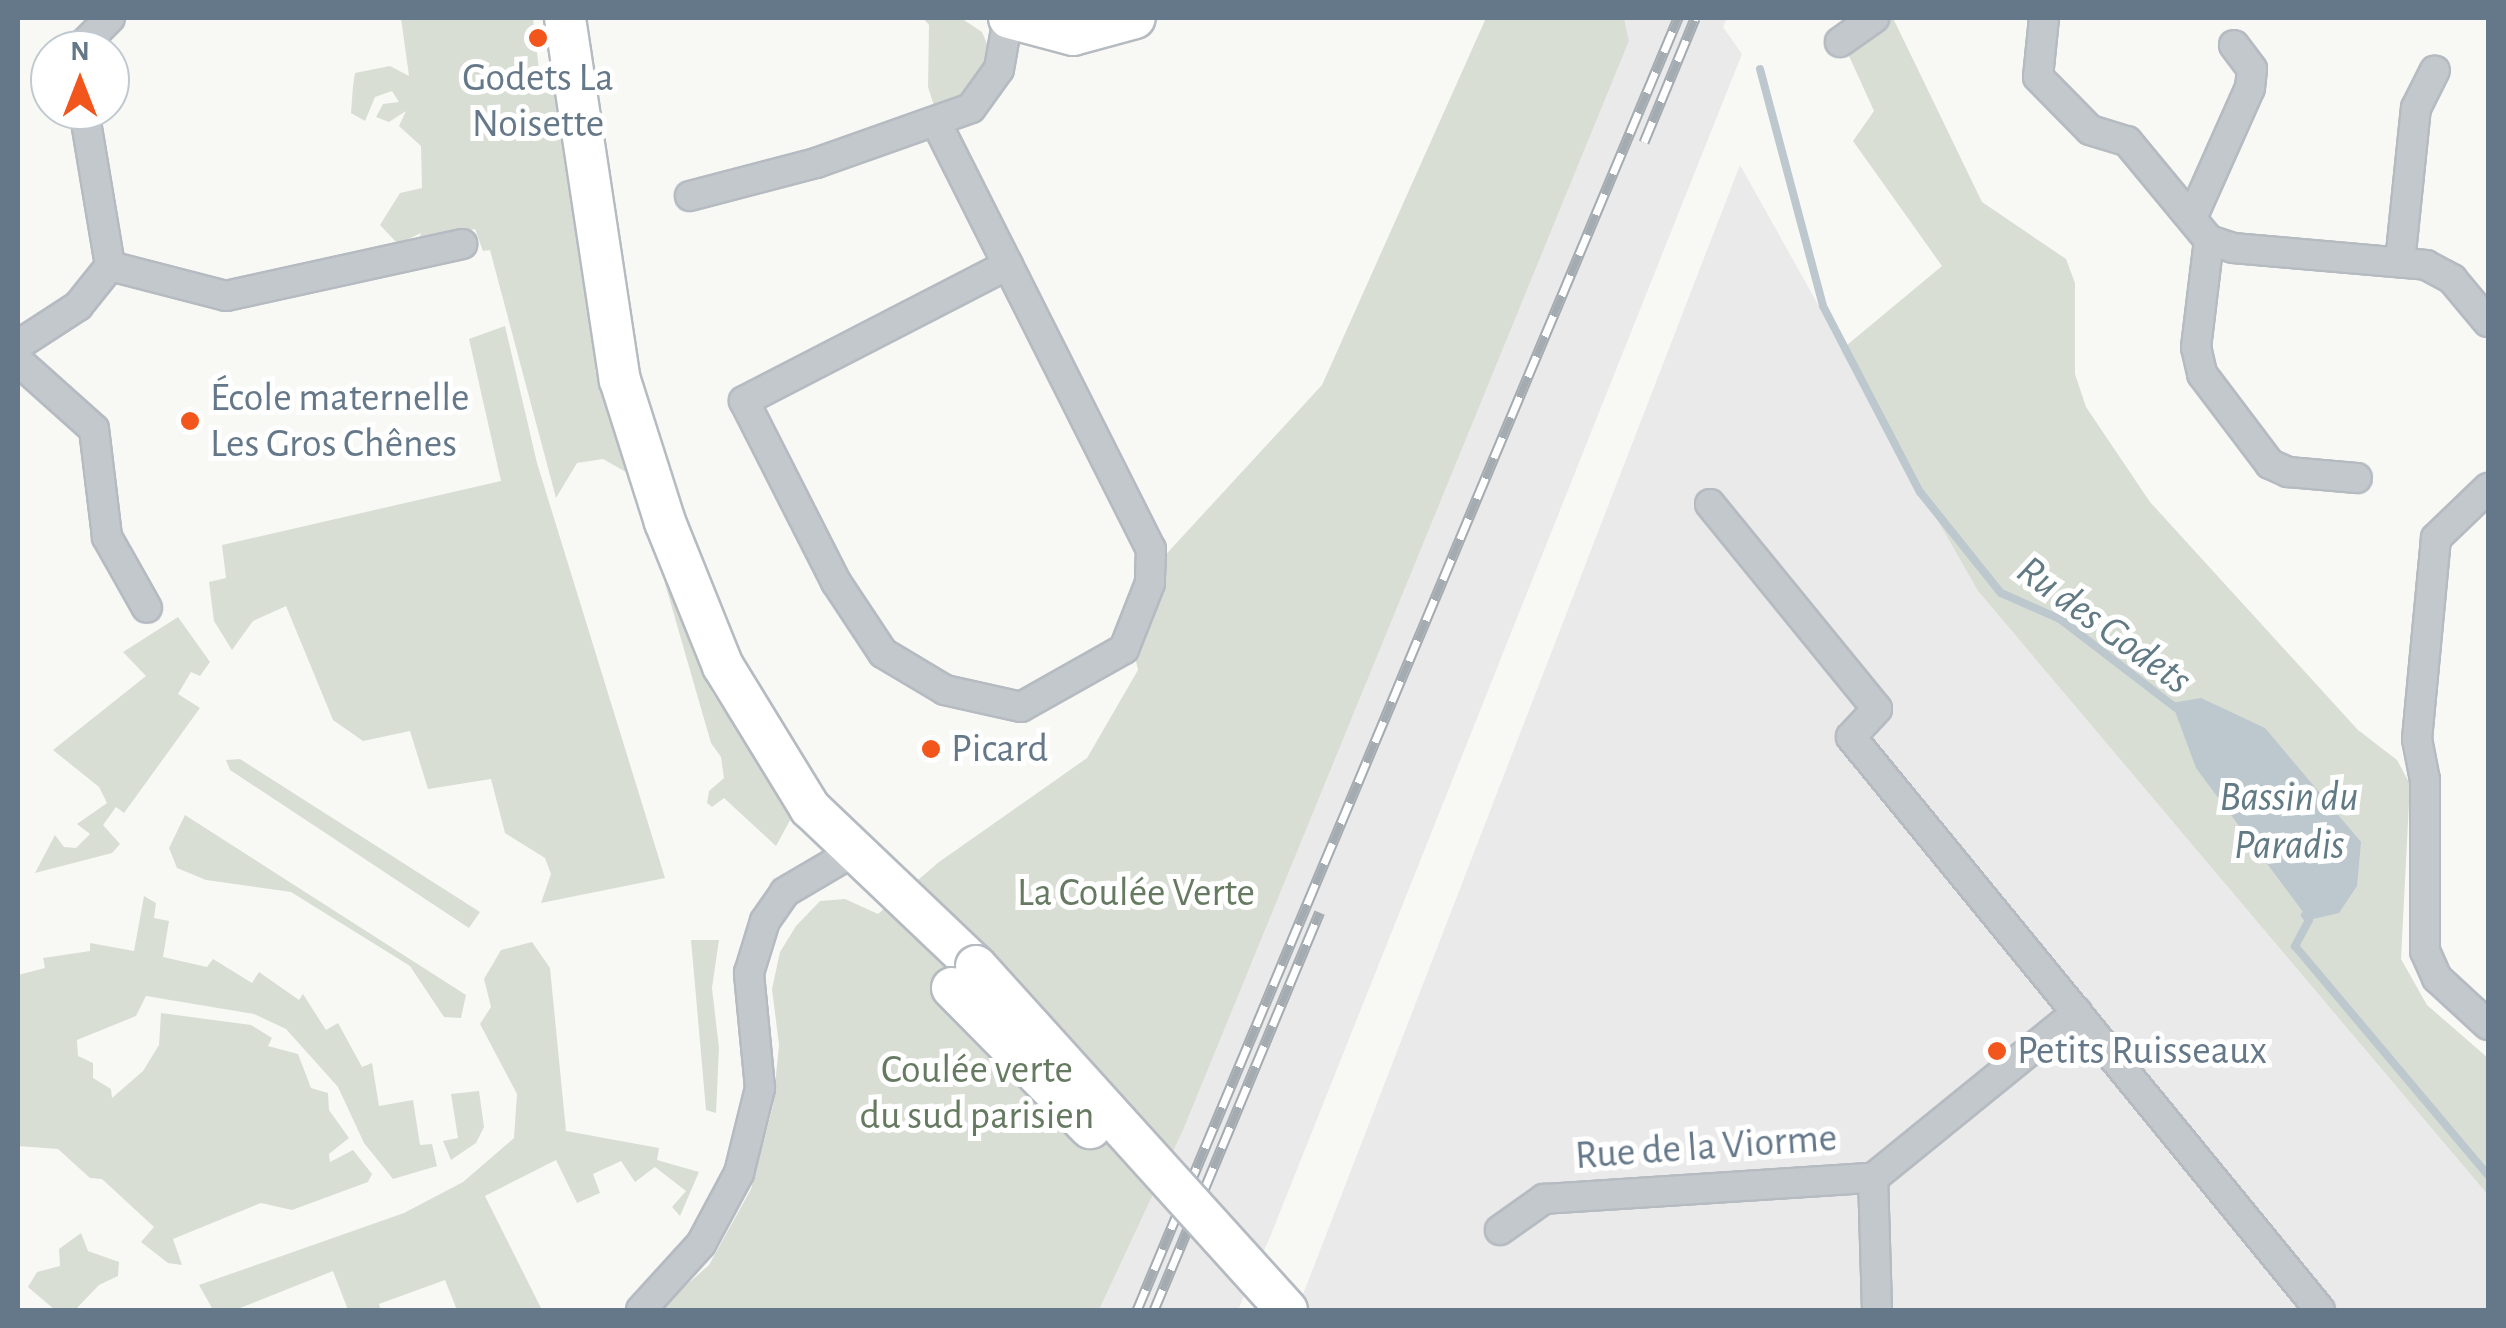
<!DOCTYPE html>
<html>
<head>
<meta charset="utf-8">
<style>
	body { margin:0 }
	#map { position:relative; width:2506px; height:1328px; overflow:hidden; background:#f8f9f5; font-family:"Alegreya Sans",sans-serif }
	div>[style] { position:absolute }
	.built>* { inset:0; background:#e9eae9 }
	.green>* { inset:0; background:#d8ded4 }
	.water>* { inset:0; background:#bcc8ce }
	.stream>* { height:8px; margin:-4px; padding:0 4px; transform-origin:4px; border-radius:4px; background:#bcc8ce }
	.roads { filter:drop-shadow(2px 0 #b5bbc1) drop-shadow(-2px 0 #b5bbc1) drop-shadow(0 2px #b5bbc1) drop-shadow(0 -2px #b5bbc1) }
	.street>* { height:28px; margin:-14px; padding:0 14px; transform-origin:14px; border-radius:14px; background:#c3c8cc }
	.secondary>* { height:40px; margin:-20px; padding:0 20px; transform-origin:20px; border-radius:20px; background:#fff }
	.rail>* { height:11px; margin-top:-5.5px; transform-origin:0; background:repeating-linear-gradient(90deg,#fff 0 22px,#a4abb1 0 44px); box-sizing:border-box; border-block:2px solid #a4abb1 }
	.bridges { filter:drop-shadow(2px 0 #b5bbc1) drop-shadow(-2px 0 #b5bbc1) drop-shadow(0 2px #b5bbc1) drop-shadow(0 -2px #b5bbc1) }
	.secondary-bridge>* { height:40px; margin:-20px; padding:0 20px; transform-origin:20px; border-radius:20px; background:#fff }
	.dots>* { width:28px; height:28px; translate:-50% -50%; box-sizing:border-box; border:5px solid #fff; border-radius:50% }
	span { translate:-50% -50%; white-space:nowrap; text-align:center; line-height:1.15; -webkit-text-stroke:10px #fff; paint-order:stroke }
	.poi-label { font-size:40px; color:#657889 }
	.left { translate:0 -50%; text-align:left }
	.park-label { font-size:40px; color:#657a60 }
	.street-label { font-size:40px; color:#657889 }
	.water-label { font-size:42px; color:#617a84; font-style:italic }
	.frame { position:absolute; inset:0; border:20px solid #657889; pointer-events:none }
	.north { position:absolute; left:30px; top:30px; width:100px; height:100px; box-sizing:border-box; background:#fff; border:2px solid #c1c9d0; border-radius:50%; rotate:0deg; font-size:28px; font-weight:700; line-height:40px; text-align:center; color:#657889 }
	.north::after { content:''; display:block; margin:auto; width:35px; height:45px; background:#f2561c; clip-path:polygon(50% 0,100% 100%,50% 72%,0 100%) }
</style>
</head>
<body>
<div id="map">
	<div class="built">
		<div style="clip-path:polygon(1624px 18px,1727px 18px,1723px 27px,1742px 54px,1270px 1237px,1238px 1310px,1099px 1310px,1184px 1128px,1629px 41px)"></div>
		<div style="clip-path:polygon(1740px 165px,1978px 591px,2488px 1195px,2488px 1310px,1297px 1310px)"></div>
	</div>
	<div class="green">
		<div style="clip-path:polygon(401px 18px,533px 18px,540px 79px,557px 95px,600px 357px,595px 369px,626px 472px,603px 459px,577px 463px,556px 498px,490px 250px,483px 251px,475px 229px,418px 243px,421px 233px,398px 244px,380px 225px,400px 193px,422px 188px,421px 146px,399px 126px,406px 111px,389px 122px,376px 117px,383px 104px,399px 102px,392px 91px,375px 97px,365px 121px,351px 113px,353px 86px,355px 73px,390px 66px,409px 76px)"></div>
		<div style="clip-path:polygon(923px 18px,961px 18px,982px 32px,990px 51px,966px 97px,936px 112px,928px 87px,929px 25px)"></div>
		<div style="clip-path:polygon(1486px 18px,1624px 18px,1629px 41px,1184px 1128px,1099px 1310px,658px 1310px,709px 1265px,751px 1189px,773px 1106px,779px 1045px,772px 989px,780px 952px,796px 926px,820px 901px,845px 899px,878px 914px,939px 862px,1087px 758px,1138px 670px,1134px 652px,1158px 563px,1322px 385px)"></div>
		<div style="clip-path:polygon(1893px 18px,1982px 202px,2066px 259px,2075px 283px,2075px 374px,2086px 407px,2150px 502px,2358px 730px,2397px 760px,2410px 784px,2401px 959px,2427px 1005px,2488px 1058px,2488px 1195px,1978px 591px,1841px 350px,1942px 266px,1853px 141px,1874px 111px,1849px 56px)"></div>
		<div style="clip-path:polygon(505px 326px,537px 463px,665px 878px,541px 903px,551px 874px,545px 858px,505px 833px,491px 779px,428px 789px,410px 731px,363px 741px,333px 720px,286px 606px,253px 621px,232px 650px,214px 621px,209px 582px,226px 578px,222px 545px,501px 481px,469px 339px)"></div>
		<div style="clip-path:polygon(664px 580px,713px 694px,793px 815px,776px 846px,724px 798px,712px 807px,707px 803px,709px 791px,724px 778px,721px 757px,711px 743px)"></div>
		<div style="clip-path:polygon(178px 617px,210px 662px,200px 676px,191px 672px,178px 694px,200px 708px,124px 813px,116px 807px,103px 825px,120px 844px,112px 853px,35px 873px,55px 835px,64px 847px,76px 848px,90px 834px,77px 824px,107px 803px,99px 787px,53px 750px,146px 676px,123px 652px)"></div>
		<div style="clip-path:polygon(240px 759px,480px 912px,469px 928px,230px 770px,226px 760px)"></div>
		<div style="clip-path:polygon(185px 815px,466px 995px,461px 1018px,444px 1017px,410px 966px,291px 892px,206px 880px,177px 868px,169px 848px)"></div>
		<div style="clip-path:polygon(144px 896px,156px 903px,154px 918px,169px 921px,163px 957px,207px 967px,213px 959px,252px 983px,259px 972px,299px 1000px,303px 994px,326px 1030px,338px 1023px,362px 1067px,372px 1063px,379px 1106px,413px 1100px,420px 1145px,432px 1144px,437px 1166px,393px 1179px,364px 1143px,338px 1087px,286px 1029px,254px 1014px,146px 996px,136px 1016px,77px 1040px,78px 1056px,93px 1063px,93px 1078px,111px 1089px,112px 1098px,143px 1071px,159px 1045px,161px 1013px,251px 1025px,272px 1038px,268px 1046px,298px 1054px,311px 1088px,328px 1093px,329px 1110px,349px 1138px,329px 1154px,330px 1162px,353px 1150px,372px 1174px,368px 1182px,292px 1210px,261px 1203px,173px 1239px,182px 1265px,168px 1263px,141px 1242px,154px 1227px,102px 1179px,90px 1178px,58px 1149px,18px 1146px,18px 975px,45px 968px,43px 958px,90px 951px,90px 943px,134px 951px)"></div>
		<div style="clip-path:polygon(691px 940px,719px 940px,712px 988px,719px 1048px,716px 1113px,706px 1110px)"></div>
		<div style="clip-path:polygon(532px 942px,550px 968px,566px 1131px,659px 1148px,657px 1160px,699px 1172px,680px 1216px,672px 1207px,686px 1191px,655px 1167px,635px 1182px,621px 1161px,593px 1174px,600px 1193px,577px 1203px,556px 1160px,485px 1196px,542px 1310px,457px 1310px,445px 1280px,379px 1304px,381px 1310px,348px 1310px,333px 1271px,240px 1308px,213px 1310px,199px 1285px,404px 1213px,463px 1182px,514px 1138px,517px 1094px,480px 1024px,491px 1007px,484px 979px,501px 950px)"></div>
		<div style="clip-path:polygon(479px 1091px,484px 1127px,476px 1143px,451px 1160px,443px 1141px,458px 1138px,451px 1094px)"></div>
		<div style="clip-path:polygon(81px 1233px,88px 1251px,119px 1262px,118px 1276px,99px 1285px,77px 1308px,55px 1310px,28px 1287px,37px 1272px,60px 1266px,59px 1249px)"></div>
	</div>
	<div class="water">
		<div style="clip-path:polygon(2201px 698px,2265px 728px,2361px 842px,2357px 886px,2339px 913px,2309px 920px,2196px 768px,2172px 703px)"></div>
	</div>
	<div class="stream">
		<div style="left:1760px;top:69px;width:245px;rotate:75.1deg"></div>
		<div style="left:1823px;top:306px;width:210px;rotate:62.5deg"></div>
		<div style="left:1920px;top:492px;width:129px;rotate:51.3deg"></div>
		<div style="left:2001px;top:593px;width:64px;rotate:23.8deg"></div>
		<div style="left:2060px;top:619px;width:146px;rotate:37.5deg"></div>
		<div style="left:2305px;top:915px;width:6px;rotate:51deg"></div>
		<div style="left:2309px;top:920px;width:30px;rotate:118deg"></div>
		<div style="left:2295px;top:946px;width:299px;rotate:49.9deg"></div>
	</div>
	<div class="roads">
		<div class="street">
			<div style="left:2044px;top:18px;width:59px;rotate:95.8deg"></div>
			<div style="left:2038px;top:77px;width:74px;rotate:45.5deg"></div>
			<div style="left:2090px;top:130px;width:39px;rotate:17deg"></div>
			<div style="left:2127px;top:141px;width:129px;rotate:50.4deg"></div>
			<div style="left:2209px;top:240px;width:25px;rotate:18deg"></div>
			<div style="left:2233px;top:248px;width:194px;rotate:5deg"></div>
			<div style="left:2426px;top:265px;width:30px;rotate:28deg"></div>
			<div style="left:2452px;top:279px;width:56px;rotate:50.1deg"></div>
			<div style="left:1840px;top:42px;width:42px;rotate:-35.2deg"></div>
			<div style="left:78px;top:50px;width:45px;rotate:-45deg"></div>
			<div style="left:84px;top:110px;width:158px;rotate:80.5deg"></div>
			<div style="left:937px;top:124px;width:476px;rotate:63.3deg"></div>
			<div style="left:1151px;top:549px;width:34px;rotate:92deg"></div>
			<div style="left:1150px;top:583px;width:71px;rotate:111.5deg"></div>
			<div style="left:1124px;top:649px;width:118px;rotate:150.6deg"></div>
			<div style="left:1021px;top:707px;width:78px;rotate:-167.4deg"></div>
			<div style="left:945px;top:690px;width:72px;rotate:-149.2deg"></div>
			<div style="left:883px;top:653px;width:85px;rotate:-123.5deg"></div>
			<div style="left:836px;top:582px;width:203px;rotate:-116.9deg"></div>
			<div style="left:744px;top:401px;width:297px;rotate:-27.3deg"></div>
			<div style="left:690px;top:196px;width:130px;rotate:-14.7deg"></div>
			<div style="left:816px;top:163px;width:164px;rotate:-19.5deg"></div>
			<div style="left:971px;top:108px;width:48px;rotate:-54.3deg"></div>
			<div style="left:999px;top:69px;width:52px;rotate:-80deg"></div>
			<div style="left:2192px;top:218px;width:142px;rotate:-66deg"></div>
			<div style="left:2250px;top:88px;width:19px;rotate:-84deg"></div>
			<div style="left:2252px;top:69px;width:30px;rotate:-127deg"></div>
			<div style="left:2209px;top:240px;width:108px;rotate:96.9deg"></div>
			<div style="left:2196px;top:347px;width:28px;rotate:77deg"></div>
			<div style="left:2202px;top:374px;width:113px;rotate:52.9deg"></div>
			<div style="left:2270px;top:464px;width:20px;rotate:24deg"></div>
			<div style="left:2288px;top:472px;width:69px;rotate:5deg"></div>
			<div style="left:2400px;top:262px;width:155px;rotate:-84.1deg"></div>
			<div style="left:2416px;top:108px;width:42px;rotate:-63.4deg"></div>
			<div style="left:110px;top:266px;width:120px;rotate:14.5deg"></div>
			<div style="left:226px;top:296px;width:242px;rotate:-12.4deg"></div>
			<div style="left:18px;top:345px;width:72px;rotate:-33deg"></div>
			<div style="left:78px;top:306px;width:51px;rotate:-51.3deg"></div>
			<div style="left:18px;top:361px;width:102px;rotate:41.8deg"></div>
			<div style="left:94px;top:429px;width:109px;rotate:83.1deg"></div>
			<div style="left:107px;top:537px;width:81px;rotate:60.6deg"></div>
			<div style="left:2488px;top:488px;width:72px;rotate:136.1deg"></div>
			<div style="left:2436px;top:538px;width:202px;rotate:95.4deg"></div>
			<div style="left:2417px;top:739px;width:42px;rotate:79deg"></div>
			<div style="left:2425px;top:780px;width:171px;rotate:90deg"></div>
			<div style="left:2425px;top:951px;width:30px;rotate:66deg"></div>
			<div style="left:2437px;top:978px;width:69px;rotate:42.7deg"></div>
			<div style="left:1710px;top:504px;width:264px;rotate:50.8deg"></div>
			<div style="left:1877px;top:709px;width:38px;rotate:133deg"></div>
			<div style="left:1851px;top:737px;width:740px;rotate:50.7deg"></div>
			<div style="left:1500px;top:1230px;width:54px;rotate:-35.2deg"></div>
			<div style="left:1544px;top:1199px;width:330px;rotate:-3.7deg"></div>
			<div style="left:641px;top:1310px;width:89px;rotate:-47.7deg"></div>
			<div style="left:701px;top:1244px;width:81px;rotate:-61.8deg"></div>
			<div style="left:739px;top:1173px;width:88px;rotate:-76.1deg"></div>
			<div style="left:760px;top:1088px;width:116px;rotate:-95.5deg"></div>
			<div style="left:749px;top:973px;width:54px;rotate:-72.9deg"></div>
			<div style="left:765px;top:921px;width:35px;rotate:-55deg"></div>
			<div style="left:785px;top:892px;width:85px;rotate:-30.5deg"></div>
			<div style="left:1877px;top:1310px;width:132px;rotate:-91.7deg"></div>
			<div style="left:1873px;top:1178px;width:263px;rotate:-39.1deg"></div>
		</div>
		<div class="secondary">
			<div style="left:565px;top:18px;width:366px;rotate:81.4deg"></div>
			<div style="left:620px;top:380px;width:149px;rotate:72.4deg"></div>
			<div style="left:665px;top:522px;width:155px;rotate:68.1deg"></div>
			<div style="left:723px;top:666px;width:167px;rotate:58.5deg"></div>
			<div style="left:810px;top:808px;width:229px;rotate:43.6deg"></div>
			<div style="left:1009px;top:18px;width:66px;rotate:14.9deg"></div>
			<div style="left:1073px;top:35px;width:64px;rotate:-15.3deg"></div>
		</div>
	</div>
	<div class="rail">
		<div style="left:1644px;top:142px;width:134px;rotate:-67.6deg"></div>
		<div style="left:1137px;top:1310px;width:1401px;rotate:-67.28deg"></div>
		<div style="left:1154px;top:1310px;width:431px;rotate:-67.4deg"></div>
	</div>
	<div class="bridges">
		<div class="secondary-bridge">
			<div style="left:976px;top:966px;width:464px;rotate:47.9deg"></div>
			<div style="left:952px;top:988px;width:197px;rotate:45.4deg"></div>
		</div>
	</div>
	<div class="dots">
		<div style="left:538px;top:38px;background:#f2561c"></div>
		<div style="left:190px;top:421px;background:#f2561c"></div>
		<div style="left:931px;top:749px;background:#f2561c"></div>
		<div style="left:1997px;top:1051px;background:#f2561c"></div>
	</div>
	<div class="poi-label">
		<span style="left:538px;top:101px">Godets La<br>Noisette</span>
		<span class="left" style="left:210px;top:421px">École maternelle<br>Les Gros Chênes</span>
		<span class="left" style="left:951px;top:749px">Picard</span>
		<span class="left" style="left:2017px;top:1051px">Petits Ruisseaux</span>
	</div>
	<div class="park-label">
		<span style="left:1136px;top:893px">La Coulée Verte</span>
		<span style="left:977px;top:1093px">Coulée verte<br>du sud parisien</span>
	</div>
	<div class="street-label">
		<span style="left:1706px;top:1147px;rotate:-4deg">Rue de la Viorme</span>
	</div>
	<div class="water-label">
		<span style="left:2104px;top:625px;rotate:36deg">Ru des Godets</span>
		<span style="left:2289px;top:821px">Bassin du<br>Paradis</span>
	</div>
	<div class="frame"></div>
	<div class="north">N</div>
</div>
</body>
</html>
